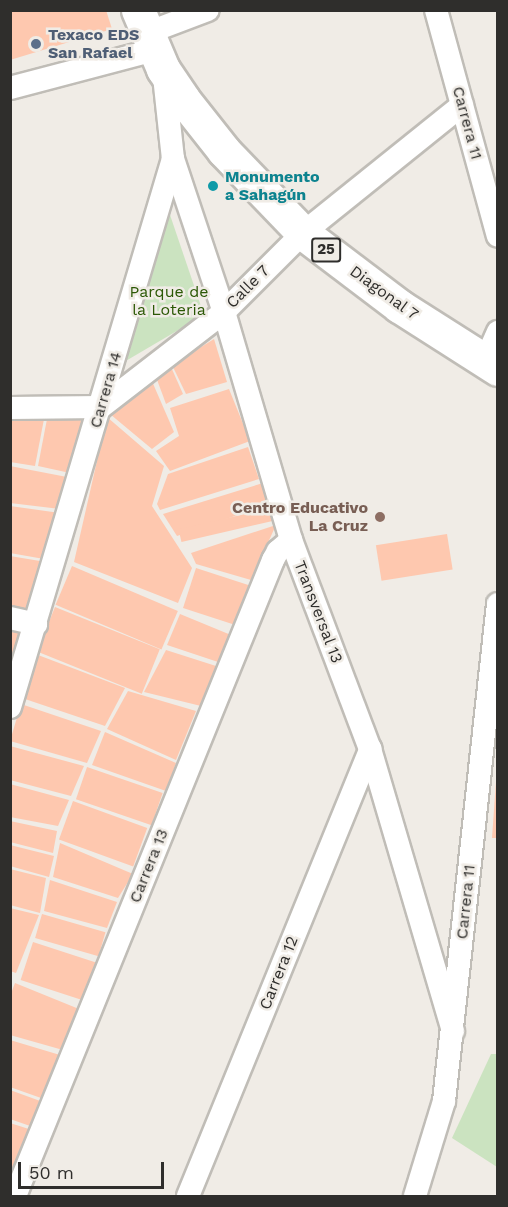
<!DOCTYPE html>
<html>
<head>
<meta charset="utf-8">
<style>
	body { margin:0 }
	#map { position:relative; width:508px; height:1207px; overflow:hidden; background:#f0ece6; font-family:"Work Sans",sans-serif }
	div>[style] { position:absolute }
	.green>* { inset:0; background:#cbe3c0 }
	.building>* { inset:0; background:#fec8af; transform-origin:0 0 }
	.roads { filter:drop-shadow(2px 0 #c0bdb7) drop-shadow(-2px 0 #c0bdb7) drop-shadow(0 2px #c0bdb7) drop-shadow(0 -2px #c0bdb7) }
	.minor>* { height:22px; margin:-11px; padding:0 11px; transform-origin:11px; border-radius:11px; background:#fff }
	.highway>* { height:33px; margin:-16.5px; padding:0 16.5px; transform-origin:16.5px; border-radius:16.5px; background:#fff }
	.dots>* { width:16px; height:16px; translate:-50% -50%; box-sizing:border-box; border:3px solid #f0ece6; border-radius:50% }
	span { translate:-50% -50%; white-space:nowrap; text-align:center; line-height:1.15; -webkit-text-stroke:5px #f0ece6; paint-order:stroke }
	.shield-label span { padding:2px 4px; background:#f0ece6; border:2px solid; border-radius:4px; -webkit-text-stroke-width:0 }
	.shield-label { font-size:15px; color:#2f2e2c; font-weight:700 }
	.service-label { font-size:16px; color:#4e5e75; font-weight:700 }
	.left { translate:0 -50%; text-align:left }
	.street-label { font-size:16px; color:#2f2e2c }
	.culture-label { font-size:16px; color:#0d838f; font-weight:700 }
	.park-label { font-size:16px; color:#2b5805 }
	.education-label { font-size:16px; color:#785e54; font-weight:700 }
	.right { translate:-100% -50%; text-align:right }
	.frame { position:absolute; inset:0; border:12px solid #2f2e2c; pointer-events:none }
	.scale { position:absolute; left:18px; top:1162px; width:146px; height:27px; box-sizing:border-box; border:3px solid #2f2e2c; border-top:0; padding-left:8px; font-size:18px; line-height:21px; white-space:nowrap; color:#2f2e2c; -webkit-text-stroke:4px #f0ece6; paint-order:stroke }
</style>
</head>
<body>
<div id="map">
	<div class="green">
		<div style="clip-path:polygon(168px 209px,204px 315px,124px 362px)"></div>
		<div style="clip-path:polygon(491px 1054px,497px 1054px,497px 1167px,452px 1138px)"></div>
	</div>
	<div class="building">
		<div style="clip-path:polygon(10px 10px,106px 10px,112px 29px,10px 60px)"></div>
		<div style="clip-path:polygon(214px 339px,227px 382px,186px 394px,172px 365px)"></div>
		<div style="clip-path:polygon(171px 367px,183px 394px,166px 404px,156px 377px)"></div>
		<div style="clip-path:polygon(151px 379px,174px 432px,152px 449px,110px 414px)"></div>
		<div style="clip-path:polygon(229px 389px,250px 441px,170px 471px,156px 451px,179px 436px,170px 408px)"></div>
		<div style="clip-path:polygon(107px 417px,164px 466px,152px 506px,192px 568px,178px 603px,74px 562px)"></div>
		<div style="clip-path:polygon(10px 419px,44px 419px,35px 466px,10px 462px)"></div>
		<div style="clip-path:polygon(47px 419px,83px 419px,70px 473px,38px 466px)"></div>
		<div style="clip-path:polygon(248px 447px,259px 479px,160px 510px,157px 504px,168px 474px)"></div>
		<div style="clip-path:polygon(10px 466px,67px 477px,60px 509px,10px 503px)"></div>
		<div style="clip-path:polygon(263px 483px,273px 503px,177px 536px,163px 514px)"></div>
		<div style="clip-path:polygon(10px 506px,60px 513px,44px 559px,10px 553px)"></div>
		<div style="left:275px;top:507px;width:13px;height:99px;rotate:77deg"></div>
		<div style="clip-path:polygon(276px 525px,251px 580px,196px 564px,191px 553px)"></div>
		<div style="left:447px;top:534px;width:36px;height:72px;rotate:81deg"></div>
		<div style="clip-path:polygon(10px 556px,46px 562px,28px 613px,10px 610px)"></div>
		<div style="left:72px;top:566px;width:115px;height:42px;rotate:23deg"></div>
		<div style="left:196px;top:568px;width:59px;height:42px;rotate:18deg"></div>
		<div style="left:55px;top:607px;width:113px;height:48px;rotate:22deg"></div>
		<div style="clip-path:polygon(180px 614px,231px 635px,221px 663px,167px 645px)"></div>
		<div style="clip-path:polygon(10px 631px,23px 634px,14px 667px,10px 666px)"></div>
		<div style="clip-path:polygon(166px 650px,216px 666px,201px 706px,144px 692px)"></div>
		<div style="clip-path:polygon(38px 655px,125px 688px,105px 726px,25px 699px)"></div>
		<div style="clip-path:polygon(128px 691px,196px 711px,176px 760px,107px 729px)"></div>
		<div style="clip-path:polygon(21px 704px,101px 731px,87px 763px,10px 741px)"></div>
		<div style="clip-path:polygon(105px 732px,176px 763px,166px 791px,92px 765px)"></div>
		<div style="clip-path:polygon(10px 746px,84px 766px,71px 796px,10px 780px)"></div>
		<div style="left:87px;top:767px;width:80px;height:34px;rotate:19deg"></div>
		<div style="clip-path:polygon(496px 781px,498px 781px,498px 838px,492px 838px)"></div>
		<div style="clip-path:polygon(10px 784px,69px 800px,58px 826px,10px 817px)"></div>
		<div style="left:73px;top:801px;width:79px;height:41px;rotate:20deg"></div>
		<div style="clip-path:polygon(10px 821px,57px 831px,53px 853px,10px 842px)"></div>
		<div style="clip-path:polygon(60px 843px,133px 874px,118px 898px,53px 877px)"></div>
		<div style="clip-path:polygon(10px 845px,54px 856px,49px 877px,10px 866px)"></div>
		<div style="clip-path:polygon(10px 869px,46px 878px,40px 913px,10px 905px)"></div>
		<div style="clip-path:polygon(50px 880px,117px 902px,107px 928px,44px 911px)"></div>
		<div style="clip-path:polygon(10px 908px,39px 915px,16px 973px,10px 971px)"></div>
		<div style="left:42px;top:914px;width:66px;height:25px;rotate:16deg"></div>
		<div style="left:33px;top:942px;width:67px;height:40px;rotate:18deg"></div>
		<div style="clip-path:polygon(15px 983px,79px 1009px,63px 1050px,10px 1035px,10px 996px)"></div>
		<div style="clip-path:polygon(10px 1040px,60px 1055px,41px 1098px,10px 1087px)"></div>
		<div style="clip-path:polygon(10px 1090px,43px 1102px,33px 1127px,10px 1119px)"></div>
		<div style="clip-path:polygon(10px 1123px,32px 1130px,15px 1178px,10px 1177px)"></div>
	</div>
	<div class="roads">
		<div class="minor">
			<div style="left:436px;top:10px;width:234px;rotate:74.7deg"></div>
			<div style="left:147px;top:33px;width:65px;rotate:-20.7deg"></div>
			<div style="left:10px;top:88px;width:150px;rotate:-14.7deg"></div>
			<div style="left:173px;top:159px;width:161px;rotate:71.6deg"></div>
			<div style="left:224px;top:312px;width:238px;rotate:73.6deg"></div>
			<div style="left:291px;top:540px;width:223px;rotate:69.3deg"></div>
			<div style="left:370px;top:749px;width:294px;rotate:73.6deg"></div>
			<div style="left:485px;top:361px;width:32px;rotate:-66deg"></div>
			<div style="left:10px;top:408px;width:91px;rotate:-0.6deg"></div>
			<div style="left:101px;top:407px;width:155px;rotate:-37.7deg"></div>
			<div style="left:224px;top:312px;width:112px;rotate:-45deg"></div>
			<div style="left:303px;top:233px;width:204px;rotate:-38.8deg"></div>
			<div style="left:10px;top:618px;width:27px;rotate:13deg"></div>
			<div style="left:10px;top:707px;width:572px;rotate:-73.44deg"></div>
			<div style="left:173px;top:159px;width:83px;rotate:-96.2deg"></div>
			<div style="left:15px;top:1196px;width:686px;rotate:-67.92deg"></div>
			<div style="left:273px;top:560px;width:10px;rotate:-61deg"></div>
			<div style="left:278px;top:551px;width:17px;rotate:-40deg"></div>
			<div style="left:188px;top:1196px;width:483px;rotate:-67.8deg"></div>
			<div style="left:415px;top:1196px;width:99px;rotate:-73deg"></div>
			<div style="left:444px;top:1101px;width:500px;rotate:-83.8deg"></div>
		</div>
		<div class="highway">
			<div style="left:138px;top:10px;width:64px;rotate:67deg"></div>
			<div style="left:163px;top:69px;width:36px;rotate:56deg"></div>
			<div style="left:183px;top:99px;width:66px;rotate:51.7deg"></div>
			<div style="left:224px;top:151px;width:114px;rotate:46.1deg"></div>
			<div style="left:303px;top:233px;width:121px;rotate:37.2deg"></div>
			<div style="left:399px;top:306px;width:117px;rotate:32.5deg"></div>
		</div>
	</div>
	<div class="dots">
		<div style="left:36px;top:44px;background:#5c6f8a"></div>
		<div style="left:213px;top:186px;background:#0f9aa8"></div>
		<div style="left:380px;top:517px;background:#8d6e63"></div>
	</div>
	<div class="shield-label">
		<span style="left:326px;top:250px">25</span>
	</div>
	<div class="service-label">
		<span class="left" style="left:48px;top:44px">Texaco EDS<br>San Rafael</span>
	</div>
	<div class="street-label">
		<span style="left:467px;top:123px;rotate:75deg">Carrera 11</span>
		<span style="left:248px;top:287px;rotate:-45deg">Calle 7</span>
		<span style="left:384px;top:293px;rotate:36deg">Diagonal 7</span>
		<span style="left:106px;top:390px;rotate:-74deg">Carrera 14</span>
		<span style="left:318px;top:612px;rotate:69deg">Transversal 13</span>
		<span style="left:149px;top:866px;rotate:-68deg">Carrera 13</span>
		<span style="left:466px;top:902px;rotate:-84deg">Carrera 11</span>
		<span style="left:279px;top:973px;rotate:-68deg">Carrera 12</span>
	</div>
	<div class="culture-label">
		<span class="left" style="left:225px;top:186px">Monumento<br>a Sahagún</span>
	</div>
	<div class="park-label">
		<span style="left:169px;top:301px">Parque de<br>la Loteria</span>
	</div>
	<div class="education-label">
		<span class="right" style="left:368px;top:517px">Centro Educativo<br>La Cruz</span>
	</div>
	<div class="frame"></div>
	<div class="scale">50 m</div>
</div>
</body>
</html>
